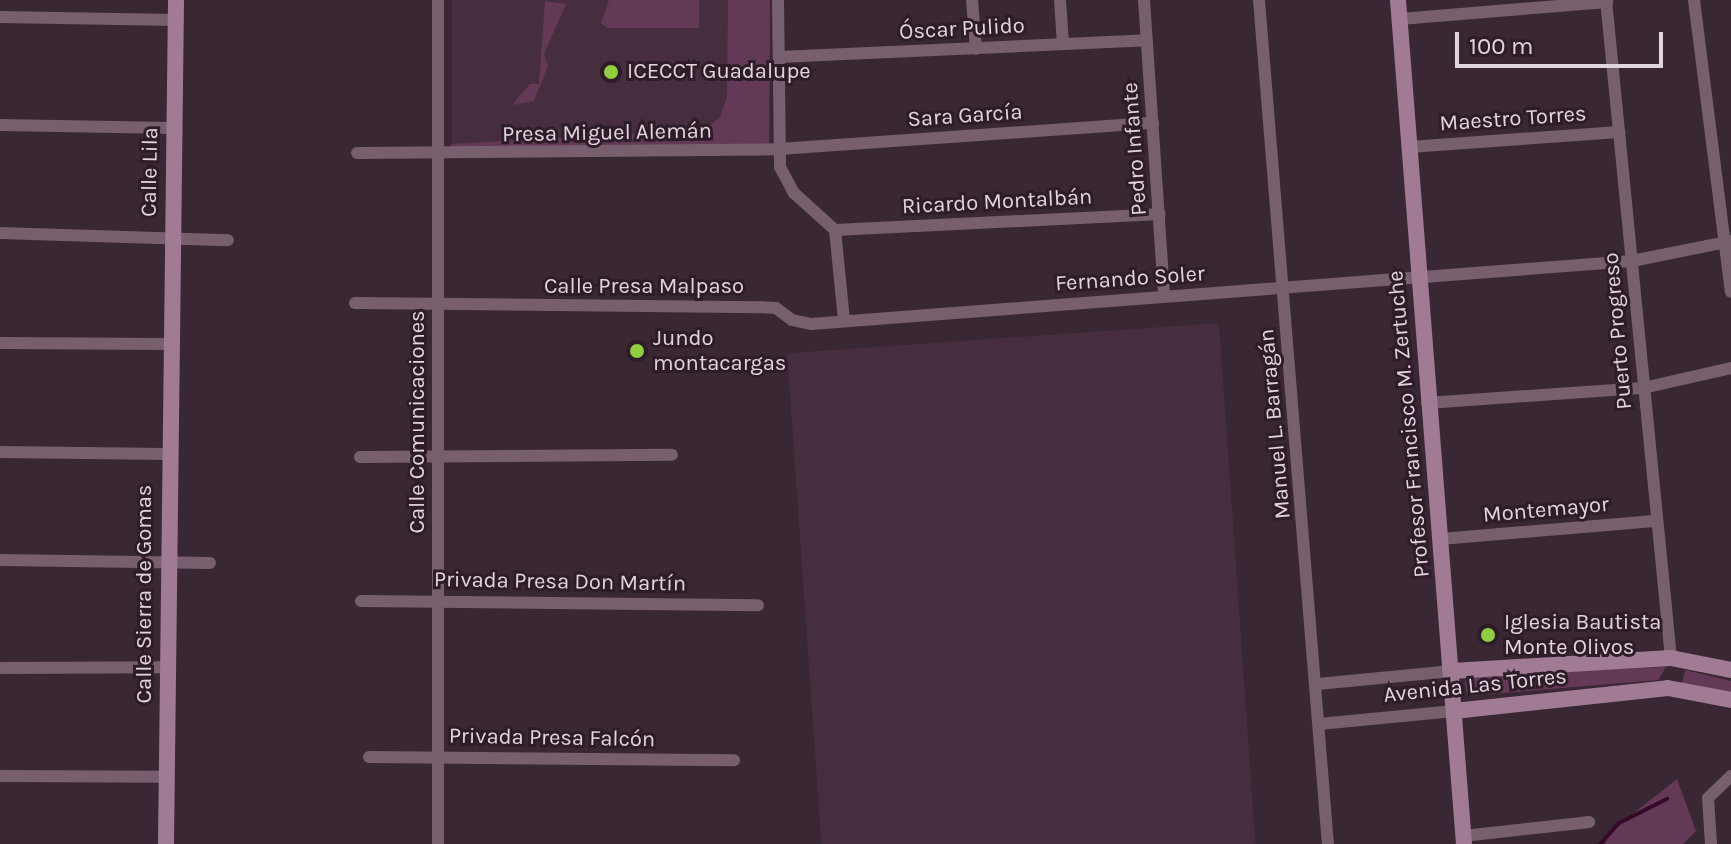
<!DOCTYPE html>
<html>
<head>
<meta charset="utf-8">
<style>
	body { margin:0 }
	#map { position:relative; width:1731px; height:844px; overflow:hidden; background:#392733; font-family:Karla,sans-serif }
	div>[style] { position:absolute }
	.built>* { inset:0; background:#462e3e; transform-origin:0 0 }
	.green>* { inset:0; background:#643956 }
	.stream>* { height:4px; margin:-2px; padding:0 2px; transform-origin:2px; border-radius:2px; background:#36092a }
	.street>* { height:12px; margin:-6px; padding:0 6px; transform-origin:6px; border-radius:6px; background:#775f6e }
	.secondary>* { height:16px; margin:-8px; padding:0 8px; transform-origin:8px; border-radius:8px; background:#a07b93 }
	.dots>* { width:22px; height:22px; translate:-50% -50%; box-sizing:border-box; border:4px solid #2e1d29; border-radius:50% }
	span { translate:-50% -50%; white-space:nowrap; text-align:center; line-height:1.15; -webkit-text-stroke:6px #2e1d29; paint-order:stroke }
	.street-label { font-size:22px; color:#e1d5dd }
	.poi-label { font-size:22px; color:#e1d5dd }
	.left { translate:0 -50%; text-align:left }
	.scale { position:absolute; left:1455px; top:32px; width:208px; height:36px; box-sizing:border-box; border:4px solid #e1d5dd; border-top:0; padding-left:10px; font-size:24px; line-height:28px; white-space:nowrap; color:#e1d5dd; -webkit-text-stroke:6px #2e1d29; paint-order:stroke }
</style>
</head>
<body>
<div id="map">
	<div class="built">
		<div style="left:452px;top:0;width:318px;height:150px"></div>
		<div style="left:1219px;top:323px;width:522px;height:433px;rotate:86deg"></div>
	</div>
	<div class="green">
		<div style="clip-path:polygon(609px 0,699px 0,699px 28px,607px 28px,601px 23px)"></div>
		<div style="clip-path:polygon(728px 0,770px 0,769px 146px,451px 150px,451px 144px,704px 130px,720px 117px,727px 97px)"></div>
		<div style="clip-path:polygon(545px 1px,566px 4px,544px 54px,548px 66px,534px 101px,512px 105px,530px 84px,539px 84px)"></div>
		<div style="clip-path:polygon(1666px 667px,1658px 680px,1469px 696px,1466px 691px,1465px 681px,1474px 675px)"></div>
		<div style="clip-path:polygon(1685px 670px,1731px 681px,1731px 695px,1682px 685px)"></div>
		<div style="clip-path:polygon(1677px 779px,1696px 831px,1683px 844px,1605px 844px,1612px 830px)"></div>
	</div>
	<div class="stream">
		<div style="left:1600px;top:844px;width:28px;rotate:-48deg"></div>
		<div style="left:1619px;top:823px;width:54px;rotate:-26.6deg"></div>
	</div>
	<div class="street">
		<div style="left:778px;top:0;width:167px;rotate:89.3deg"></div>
		<div style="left:780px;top:167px;width:30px;rotate:62deg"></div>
		<div style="left:794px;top:193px;width:55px;rotate:42.1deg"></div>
		<div style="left:835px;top:230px;width:90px;rotate:84.3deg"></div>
		<div style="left:972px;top:0;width:49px;rotate:85.3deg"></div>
		<div style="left:1060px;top:0;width:44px;rotate:86.1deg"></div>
		<div style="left:1144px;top:0;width:297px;rotate:86.1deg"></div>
		<div style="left:1259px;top:0;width:847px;rotate:85.33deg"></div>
		<div style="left:1606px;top:0;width:661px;rotate:84.36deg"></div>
		<div style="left:1694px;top:0;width:294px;rotate:82.8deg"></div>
		<div style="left:0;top:17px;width:176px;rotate:1deg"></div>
		<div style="left:1400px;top:19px;width:208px;rotate:-4.7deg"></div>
		<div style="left:779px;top:57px;width:368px;rotate:-2.6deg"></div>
		<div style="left:0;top:125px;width:173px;rotate:1deg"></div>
		<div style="left:1409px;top:147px;width:211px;rotate:-4.1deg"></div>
		<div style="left:357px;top:153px;width:422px;rotate:-0.5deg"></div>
		<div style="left:779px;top:149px;width:375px;rotate:-4deg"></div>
		<div style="left:835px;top:230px;width:325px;rotate:-2.8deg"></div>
		<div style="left:0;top:233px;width:228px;rotate:1.8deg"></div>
		<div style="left:355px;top:303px;width:404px;rotate:0.6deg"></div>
		<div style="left:759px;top:307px;width:17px;rotate:3deg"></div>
		<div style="left:776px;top:308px;width:20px;rotate:37deg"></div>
		<div style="left:792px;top:320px;width:19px;rotate:12deg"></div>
		<div style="left:811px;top:324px;width:823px;rotate:-4.39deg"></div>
		<div style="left:1632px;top:261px;width:101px;rotate:-11.4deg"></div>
		<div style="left:0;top:343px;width:168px;rotate:0.3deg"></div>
		<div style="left:1427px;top:403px;width:217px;rotate:-4deg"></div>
		<div style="left:1643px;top:388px;width:90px;rotate:-12.8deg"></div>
		<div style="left:0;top:452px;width:167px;rotate:0.7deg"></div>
		<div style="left:360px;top:457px;width:312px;rotate:-0.4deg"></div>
		<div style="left:1440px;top:539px;width:215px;rotate:-4.8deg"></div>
		<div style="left:0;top:560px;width:210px;rotate:0.8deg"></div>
		<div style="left:361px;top:601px;width:397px;rotate:0.6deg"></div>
		<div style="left:0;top:668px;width:166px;rotate:-0.3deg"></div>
		<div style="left:1318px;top:684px;width:135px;rotate:-5.5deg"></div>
		<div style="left:1319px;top:724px;width:136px;rotate:-5.5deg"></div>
		<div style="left:369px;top:757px;width:365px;rotate:0.5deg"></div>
		<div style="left:0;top:776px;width:166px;rotate:0.3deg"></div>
		<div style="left:1463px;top:836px;width:127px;rotate:-6.3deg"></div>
		<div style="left:438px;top:844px;width:844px;rotate:-90deg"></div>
		<div style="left:1711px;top:844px;width:46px;rotate:-93.7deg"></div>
		<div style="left:1708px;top:798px;width:32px;rotate:-44deg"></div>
	</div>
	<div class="secondary">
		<div style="left:1398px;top:0;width:847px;rotate:85.53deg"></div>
		<div style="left:1452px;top:671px;width:219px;rotate:-3.4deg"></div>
		<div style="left:1671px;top:658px;width:61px;rotate:11.3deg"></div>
		<div style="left:1454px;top:711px;width:215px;rotate:-6.1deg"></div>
		<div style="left:1668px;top:688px;width:64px;rotate:10.8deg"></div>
		<div style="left:166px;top:844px;width:844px;rotate:-89.32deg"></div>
	</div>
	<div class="dots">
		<div style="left:611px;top:72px;background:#91cd40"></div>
		<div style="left:637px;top:351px;background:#91cd40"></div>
		<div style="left:1488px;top:635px;background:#91cd40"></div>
	</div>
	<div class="street-label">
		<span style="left:962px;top:29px;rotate:-3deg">Óscar Pulido</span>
		<span style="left:965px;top:116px;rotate:-4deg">Sara García</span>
		<span style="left:1513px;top:119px;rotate:-4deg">Maestro Torres</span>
		<span style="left:607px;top:133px;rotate:-1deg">Presa Miguel Alemán</span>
		<span style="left:1135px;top:149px;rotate:-94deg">Pedro Infante</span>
		<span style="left:150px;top:172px;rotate:-89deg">Calle Lila</span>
		<span style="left:997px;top:202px;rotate:-3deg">Ricardo Montalbán</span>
		<span style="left:1130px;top:279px;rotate:-4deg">Fernando Soler</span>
		<span style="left:644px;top:287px">Calle Presa Malpaso</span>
		<span style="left:1618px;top:331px;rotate:-95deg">Puerto Progreso</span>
		<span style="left:418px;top:422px;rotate:-90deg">Calle Comunicaciones</span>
		<span style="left:1275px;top:424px;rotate:-95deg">Manuel L. Barragán</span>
		<span style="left:1409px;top:424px;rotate:-95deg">Profesor Francisco M. Zertuche</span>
		<span style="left:1546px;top:510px;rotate:-5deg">Montemayor</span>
		<span style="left:560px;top:582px;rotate:1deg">Privada Presa Don Martín</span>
		<span style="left:145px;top:594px;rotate:-90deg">Calle Sierra de Gomas</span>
		<span style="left:1475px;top:686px;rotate:-6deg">Avenida Las Torres</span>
		<span style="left:552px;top:738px;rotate:1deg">Privada Presa Falcón</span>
	</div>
	<div class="poi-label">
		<span class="left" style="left:627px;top:72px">ICECCT Guadalupe</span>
		<span class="left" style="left:653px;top:351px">Jundo<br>montacargas</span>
		<span class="left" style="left:1504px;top:635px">Iglesia Bautista<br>Monte Olivos</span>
	</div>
	<div class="scale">100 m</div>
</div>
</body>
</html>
